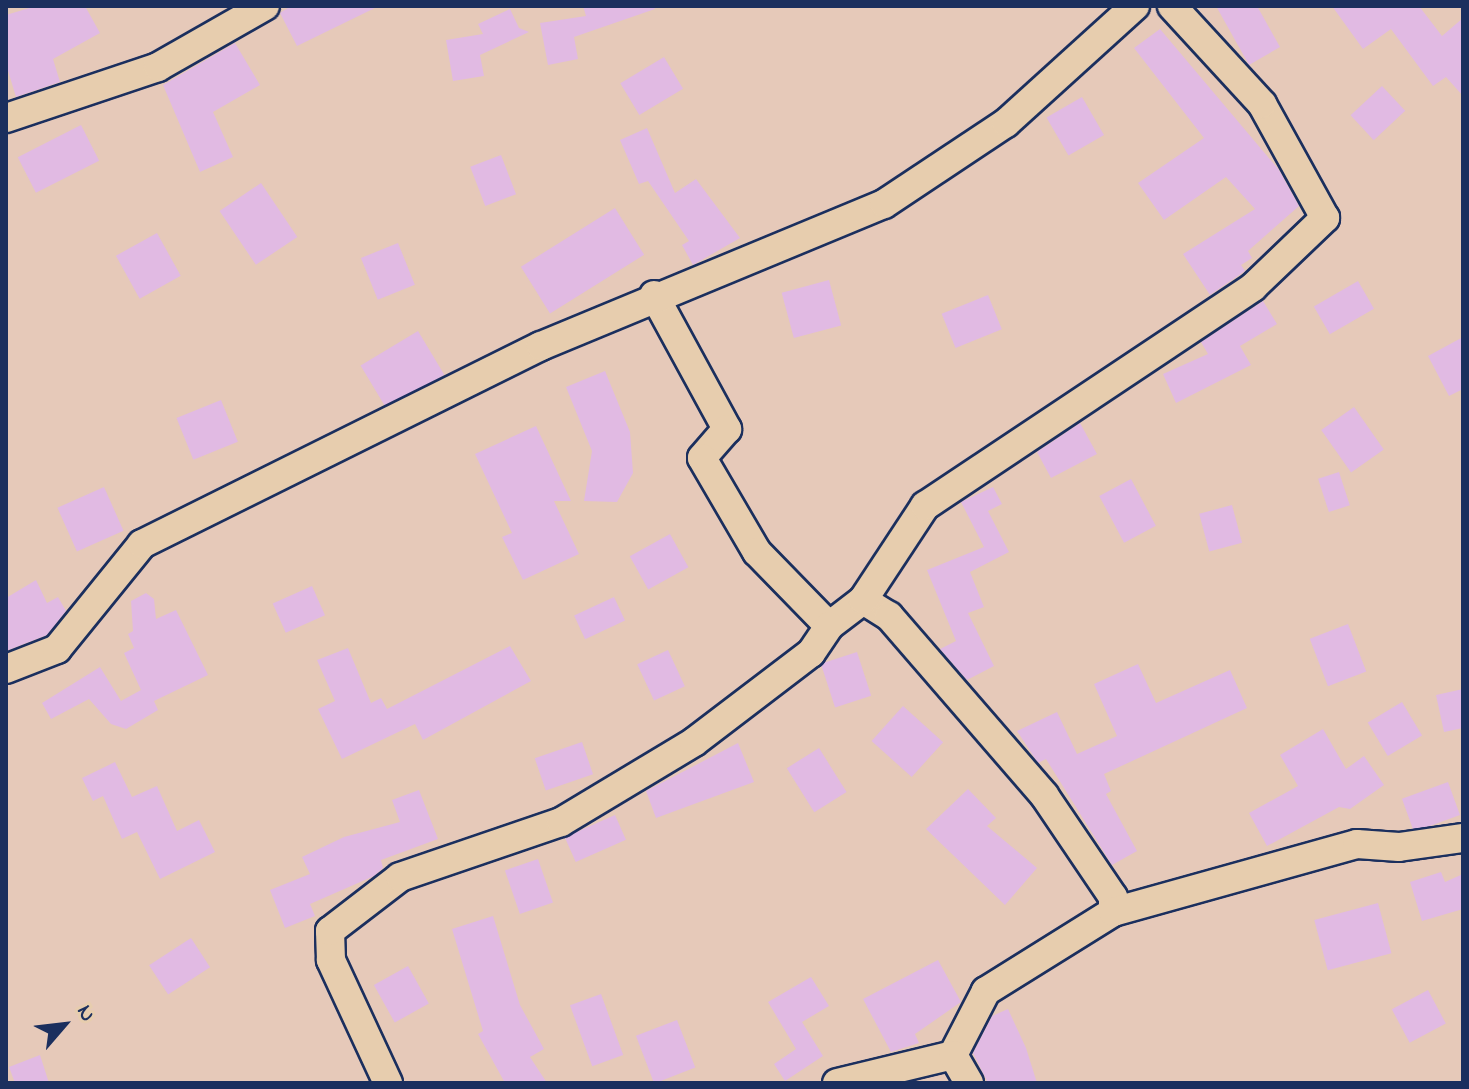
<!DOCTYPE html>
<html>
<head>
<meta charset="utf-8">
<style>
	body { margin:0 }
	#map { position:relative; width:1469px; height:1089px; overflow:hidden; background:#e6c9b9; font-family:"Indie Flower",sans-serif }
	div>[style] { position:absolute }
	.building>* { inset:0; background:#e1bae3; transform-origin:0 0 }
	.roads { filter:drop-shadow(2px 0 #1b2f5e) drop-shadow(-2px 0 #1b2f5e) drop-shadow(0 2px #1b2f5e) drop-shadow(0 -2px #1b2f5e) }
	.street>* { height:28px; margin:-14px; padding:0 14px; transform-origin:14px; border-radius:14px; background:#e7cdae }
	span { translate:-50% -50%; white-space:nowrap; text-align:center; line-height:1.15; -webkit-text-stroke:6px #e7cdae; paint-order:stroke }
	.frame { position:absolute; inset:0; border:8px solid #1b2f5e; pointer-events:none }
	.north { position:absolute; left:24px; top:985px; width:80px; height:80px; -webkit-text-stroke:6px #e7cdae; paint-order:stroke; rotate:62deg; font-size:22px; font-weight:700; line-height:32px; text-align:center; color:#1b2f5e }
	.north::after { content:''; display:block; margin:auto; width:28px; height:36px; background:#1b2f5e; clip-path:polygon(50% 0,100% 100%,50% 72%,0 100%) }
</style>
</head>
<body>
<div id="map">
	<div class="building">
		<div style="clip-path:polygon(36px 6px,85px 6px,100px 33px,53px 59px,60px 82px,16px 97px,6px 64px,6px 15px)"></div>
		<div style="clip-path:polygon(291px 6px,379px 6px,297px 46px,280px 13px)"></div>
		<div style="clip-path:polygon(583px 6px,654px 6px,655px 9px,574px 37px,578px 59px,548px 65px,540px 23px,586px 16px)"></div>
		<div style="clip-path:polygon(1216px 6px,1257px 6px,1280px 47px,1249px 65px)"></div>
		<div style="clip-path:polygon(1332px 6px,1419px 6px,1442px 36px,1463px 18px,1463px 96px,1446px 77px,1433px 86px,1391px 29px,1363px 49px)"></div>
		<div style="clip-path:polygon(510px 9px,519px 28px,529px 32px,480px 55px,484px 76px,453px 81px,446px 40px,483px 34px,478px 24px)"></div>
		<div style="clip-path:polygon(1160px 29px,1279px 170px,1299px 206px,1248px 251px,1252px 258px,1241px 265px,1245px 271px,1210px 295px,1183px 254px,1255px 209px,1226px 177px,1164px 220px,1138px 183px,1204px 138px,1134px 48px)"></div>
		<div style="clip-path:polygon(235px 43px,260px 85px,213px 112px,233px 157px,200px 172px,163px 85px)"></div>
		<div style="left:664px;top:57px;width:37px;height:51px;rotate:59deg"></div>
		<div style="left:1382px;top:86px;width:34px;height:43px;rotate:47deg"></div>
		<div style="left:1082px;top:97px;width:44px;height:41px;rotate:60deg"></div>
		<div style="left:81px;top:125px;width:40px;height:71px;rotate:63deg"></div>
		<div style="clip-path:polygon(647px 128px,675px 193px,696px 179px,740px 238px,693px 265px,682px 245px,689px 241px,648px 181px,639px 184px,620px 140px)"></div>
		<div style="left:501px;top:155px;width:42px;height:33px;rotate:69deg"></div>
		<div style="left:261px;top:183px;width:65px;height:50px;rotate:56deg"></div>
		<div style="left:615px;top:208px;width:55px;height:111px;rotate:58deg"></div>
		<div style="left:157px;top:233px;width:49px;height:47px;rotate:61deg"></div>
		<div style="left:398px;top:243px;width:45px;height:40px;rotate:68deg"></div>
		<div style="left:829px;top:280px;width:47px;height:49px;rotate:75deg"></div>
		<div style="left:1358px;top:281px;width:32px;height:51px;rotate:60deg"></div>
		<div style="left:988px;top:295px;width:37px;height:50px;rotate:68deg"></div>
		<div style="clip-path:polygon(1263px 301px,1277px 324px,1240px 346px,1251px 365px,1176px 403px,1163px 374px,1208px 354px,1201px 342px)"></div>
		<div style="left:418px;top:331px;width:51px;height:67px;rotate:59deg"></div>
		<div style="clip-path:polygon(1463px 337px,1463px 389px,1449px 396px,1428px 356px)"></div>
		<div style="clip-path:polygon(605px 371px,630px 432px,633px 473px,617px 502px,584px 501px,592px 451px,566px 387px)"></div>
		<div style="left:221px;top:400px;width:45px;height:48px;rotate:68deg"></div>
		<div style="left:1354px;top:407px;width:52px;height:40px;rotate:55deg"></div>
		<div style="clip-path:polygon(1080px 423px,1097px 454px,1051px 478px,1037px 452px)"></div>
		<div style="clip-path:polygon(536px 426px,571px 501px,554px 501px,579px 554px,523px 580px,502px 537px,512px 533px,475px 454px)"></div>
		<div style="left:1339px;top:472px;width:35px;height:22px;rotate:72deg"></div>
		<div style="left:1131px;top:479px;width:53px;height:36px;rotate:62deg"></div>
		<div style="left:104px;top:487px;width:48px;height:51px;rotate:66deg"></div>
		<div style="clip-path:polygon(993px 487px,1002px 504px,988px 511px,1009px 552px,970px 572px,984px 607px,968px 613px,994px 666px,967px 680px,940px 649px,956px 641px,927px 570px,984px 547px,961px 502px)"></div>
		<div style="left:1232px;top:505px;width:39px;height:34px;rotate:75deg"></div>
		<div style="left:670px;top:534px;width:38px;height:46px;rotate:61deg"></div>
		<div style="clip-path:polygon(36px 580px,47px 603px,58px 597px,66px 611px,47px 635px,6px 651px,6px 598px)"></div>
		<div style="left:312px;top:586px;width:32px;height:43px;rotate:66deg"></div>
		<div style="clip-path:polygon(146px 593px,154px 599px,156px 619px,176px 610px,208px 675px,154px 701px,158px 710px,126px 729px,111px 724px,89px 699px,51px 719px,42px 703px,100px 667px,121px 701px,141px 690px,124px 653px,134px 648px,128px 634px,133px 631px,131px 601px)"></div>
		<div style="left:614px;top:597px;width:26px;height:44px;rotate:65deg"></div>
		<div style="left:1348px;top:624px;width:51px;height:41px;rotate:69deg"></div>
		<div style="clip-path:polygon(510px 646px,531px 681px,423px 740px,415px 724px,342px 759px,318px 709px,335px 701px,317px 660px,348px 648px,371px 703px,381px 698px,387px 709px)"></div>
		<div style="left:668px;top:650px;width:40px;height:34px;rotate:65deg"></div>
		<div style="left:857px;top:652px;width:46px;height:38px;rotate:72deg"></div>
		<div style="clip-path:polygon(1138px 664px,1156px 703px,1230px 670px,1247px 708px,1104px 774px,1111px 791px,1106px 794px,1137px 851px,1112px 865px,1046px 759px,1038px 763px,1017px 731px,1057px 712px,1077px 754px,1117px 736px,1094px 684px)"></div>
		<div style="clip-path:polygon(1463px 689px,1463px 728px,1444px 732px,1436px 695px)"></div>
		<div style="left:1402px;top:702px;width:39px;height:40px;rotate:59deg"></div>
		<div style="left:903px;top:706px;width:54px;height:47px;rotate:42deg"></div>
		<div style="clip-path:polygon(1323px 729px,1346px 769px,1364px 756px,1384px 785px,1350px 809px,1339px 807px,1267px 846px,1249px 813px,1298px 786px,1280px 755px)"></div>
		<div style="left:582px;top:742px;width:34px;height:50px;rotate:71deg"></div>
		<div style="clip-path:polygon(738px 743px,754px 782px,656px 818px,646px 791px)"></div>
		<div style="left:819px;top:748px;width:52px;height:38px;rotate:58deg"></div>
		<div style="clip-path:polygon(115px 762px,132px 797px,157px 786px,177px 831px,199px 820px,215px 852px,160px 879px,137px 832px,122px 839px,103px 796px,93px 801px,82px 778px)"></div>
		<div style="left:1448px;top:782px;width:35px;height:49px;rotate:70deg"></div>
		<div style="clip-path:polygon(968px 789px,996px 818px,987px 826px,1037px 868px,1005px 905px,926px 829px)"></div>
		<div style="clip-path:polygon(419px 790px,438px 839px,381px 860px,383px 868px,374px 876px,310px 904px,315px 916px,285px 928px,270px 890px,310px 874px,302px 857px,344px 837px,400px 822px,392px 800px)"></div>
		<div style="left:615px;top:815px;width:27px;height:55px;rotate:66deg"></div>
		<div style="left:538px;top:859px;width:46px;height:35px;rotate:71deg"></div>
		<div style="clip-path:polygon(1441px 872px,1445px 882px,1463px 874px,1463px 909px,1422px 921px,1410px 882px)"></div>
		<div style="left:1378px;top:903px;width:52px;height:66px;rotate:75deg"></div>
		<div style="clip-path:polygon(493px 916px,520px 1005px,544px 1049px,530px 1057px,547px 1083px,505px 1083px,478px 1034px,483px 1031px,452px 929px)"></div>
		<div style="left:191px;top:938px;width:35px;height:50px;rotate:57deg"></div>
		<div style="clip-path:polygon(938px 960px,961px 1002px,915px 1034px,919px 1043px,891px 1052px,863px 999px)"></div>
		<div style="left:408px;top:966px;width:43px;height:39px;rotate:61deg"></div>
		<div style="clip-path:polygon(811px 977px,829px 1006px,802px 1022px,823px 1056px,785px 1081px,774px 1064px,796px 1049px,768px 1002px)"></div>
		<div style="left:1428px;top:990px;width:38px;height:41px;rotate:62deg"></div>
		<div style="left:601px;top:994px;width:65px;height:33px;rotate:70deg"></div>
		<div style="clip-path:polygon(1008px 1009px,1026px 1048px,1037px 1083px,988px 1083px,973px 1053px,992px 1016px)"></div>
		<div style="left:677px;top:1020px;width:51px;height:44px;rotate:69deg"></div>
		<div style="clip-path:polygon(40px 1055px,49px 1083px,15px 1083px,9px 1067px)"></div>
	</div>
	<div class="roads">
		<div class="street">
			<div style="left:6px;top:118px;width:160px;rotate:-18.5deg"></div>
			<div style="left:158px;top:67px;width:123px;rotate:-29.7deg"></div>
			<div style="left:654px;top:295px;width:153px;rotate:61.4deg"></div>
			<div style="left:727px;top:429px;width:38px;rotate:131deg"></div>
			<div style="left:702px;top:458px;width:109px;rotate:59.7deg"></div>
			<div style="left:757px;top:552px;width:103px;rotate:45.8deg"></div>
			<div style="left:829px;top:626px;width:43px;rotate:-37.4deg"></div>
			<div style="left:863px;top:600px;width:31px;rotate:32deg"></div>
			<div style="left:889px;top:616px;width:237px;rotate:49.1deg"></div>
			<div style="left:1044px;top:795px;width:123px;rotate:55.9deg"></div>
			<div style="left:1113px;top:897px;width:15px;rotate:90deg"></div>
			<div style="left:1113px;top:912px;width:150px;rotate:148.1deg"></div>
			<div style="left:986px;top:991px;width:72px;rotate:117.3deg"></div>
			<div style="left:863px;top:600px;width:113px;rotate:-56.6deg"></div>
			<div style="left:925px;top:506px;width:394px;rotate:-33.7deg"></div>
			<div style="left:1253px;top:287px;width:100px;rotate:-43.8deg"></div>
			<div style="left:1325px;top:218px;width:130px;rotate:-118.9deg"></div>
			<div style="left:1262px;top:104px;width:133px;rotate:-132.6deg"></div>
			<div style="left:6px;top:669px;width:55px;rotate:-21.4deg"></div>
			<div style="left:57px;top:649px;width:135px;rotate:-51deg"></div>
			<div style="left:142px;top:544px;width:445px;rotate:-26.4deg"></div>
			<div style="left:541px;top:346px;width:371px;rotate:-22.5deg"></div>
			<div style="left:884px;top:204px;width:146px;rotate:-33.6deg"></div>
			<div style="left:1006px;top:123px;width:174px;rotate:-42.2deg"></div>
			<div style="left:1113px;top:912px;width:253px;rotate:-15.6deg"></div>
			<div style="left:1357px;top:844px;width:42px;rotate:4.1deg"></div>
			<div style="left:1399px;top:847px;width:65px;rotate:-8deg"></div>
			<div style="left:388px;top:1083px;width:136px;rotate:-114.9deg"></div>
			<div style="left:331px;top:960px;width:29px;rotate:-92deg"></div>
			<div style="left:330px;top:931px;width:88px;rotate:-37.6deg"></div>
			<div style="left:400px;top:877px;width:170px;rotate:-18.9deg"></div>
			<div style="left:561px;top:822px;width:155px;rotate:-31deg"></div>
			<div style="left:694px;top:742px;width:147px;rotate:-37.3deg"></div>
			<div style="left:811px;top:653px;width:32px;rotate:-56deg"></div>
			<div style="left:837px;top:1083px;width:119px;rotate:-13.6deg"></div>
			<div style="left:953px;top:1055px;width:32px;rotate:60deg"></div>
		</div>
	</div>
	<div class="frame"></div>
	<div class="north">N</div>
</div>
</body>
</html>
